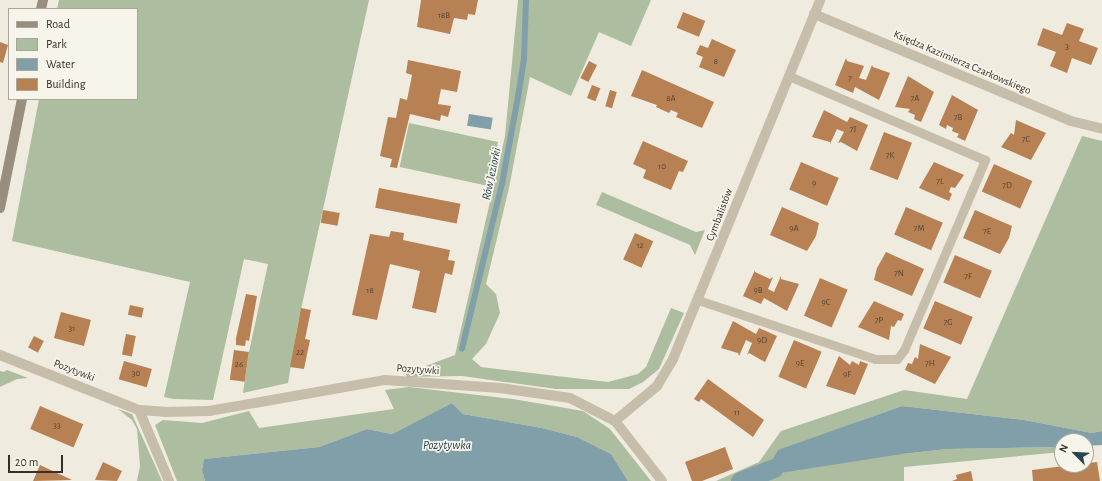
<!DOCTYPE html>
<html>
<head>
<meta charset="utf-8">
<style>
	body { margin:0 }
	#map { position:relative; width:1102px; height:481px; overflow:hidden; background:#efebde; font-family:"Alegreya Sans",sans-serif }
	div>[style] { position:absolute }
	.green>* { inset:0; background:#adbda0; transform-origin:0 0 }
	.water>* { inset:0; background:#809fa9; transform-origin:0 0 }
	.stream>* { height:5.5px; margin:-2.75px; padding:0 2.75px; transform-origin:2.75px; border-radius:2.75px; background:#809fa9 }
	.canal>* { height:19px; margin:-9.5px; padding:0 9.5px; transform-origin:9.5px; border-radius:9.5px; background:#809fa9 }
	.building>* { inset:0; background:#b78154; transform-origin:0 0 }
	.lane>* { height:9px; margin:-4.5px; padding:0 4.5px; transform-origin:4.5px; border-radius:4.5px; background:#c6bdab }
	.street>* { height:10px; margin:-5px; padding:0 5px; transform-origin:5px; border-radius:5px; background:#c6bdab }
	.secondary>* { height:10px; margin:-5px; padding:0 5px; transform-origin:5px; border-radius:5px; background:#998d7d }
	span { translate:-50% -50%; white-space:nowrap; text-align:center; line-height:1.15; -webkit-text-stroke:3.5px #f7f4ea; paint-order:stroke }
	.number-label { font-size:9px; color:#564434 }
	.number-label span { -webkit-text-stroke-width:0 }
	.street-label { font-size:11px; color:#352f29 }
	.water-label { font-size:12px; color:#244551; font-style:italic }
	.legend { position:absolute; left:8px; top:8px; width:130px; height:92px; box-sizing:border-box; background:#f7f4ea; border:1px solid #a9a59d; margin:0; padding:5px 7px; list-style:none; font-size:12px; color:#352f29 }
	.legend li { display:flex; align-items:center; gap:8px; height:20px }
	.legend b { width:20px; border:1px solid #a9a59d }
	.north { position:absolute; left:1054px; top:433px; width:40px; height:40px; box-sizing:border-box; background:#f7f4ea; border:1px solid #a9a59d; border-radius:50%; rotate:294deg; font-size:11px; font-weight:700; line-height:16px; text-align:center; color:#352f29 }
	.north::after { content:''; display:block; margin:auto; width:14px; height:18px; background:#244551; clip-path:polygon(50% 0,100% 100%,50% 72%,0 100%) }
	.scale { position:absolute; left:8px; top:455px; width:55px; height:18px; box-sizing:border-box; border:2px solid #352f29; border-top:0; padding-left:5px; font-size:12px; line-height:14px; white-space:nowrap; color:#352f29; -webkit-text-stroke:3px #f7f4ea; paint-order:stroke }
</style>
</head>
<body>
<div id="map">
	<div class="green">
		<div style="clip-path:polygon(59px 0,369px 0,298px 323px,288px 383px,243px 393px,249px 352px,268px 264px,244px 259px,213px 400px,174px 399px,164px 397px,190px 282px,12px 241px,39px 99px,137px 99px,137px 9px,57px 9px)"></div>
		<div style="clip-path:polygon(518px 0,651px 0,631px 46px,599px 32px,571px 96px,530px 77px,509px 188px,486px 284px,496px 294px,500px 313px,486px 344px,472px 359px,481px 367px,608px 382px,638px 374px,646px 367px,671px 308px,684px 313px,659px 369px,643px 382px,629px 389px,556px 389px,462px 376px,407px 377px,403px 368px,423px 367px,455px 355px,505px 136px)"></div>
		<div style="left:409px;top:123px;width:91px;height:45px;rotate:12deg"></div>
		<div style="clip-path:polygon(1082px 136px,1102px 141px,1102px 431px,1092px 433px,1024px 420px,902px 406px,857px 422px,902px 454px,947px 449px,1062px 447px,1062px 452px,904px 467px,904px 481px,716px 481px,759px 462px,781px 431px,904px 390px,967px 399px)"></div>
		<div style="clip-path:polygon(602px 192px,696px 232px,705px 230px,695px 255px,690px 245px,596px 205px)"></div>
		<div style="clip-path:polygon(7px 370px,28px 378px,17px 379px,0 387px,0 371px,4px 372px)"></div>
		<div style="clip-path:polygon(409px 387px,513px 399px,583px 411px,610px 429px,651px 481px,628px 481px,611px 454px,577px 437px,542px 428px,463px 414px,452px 403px,392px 434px,367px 429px,319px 447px,204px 459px,202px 470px,205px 481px,177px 481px,155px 425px,163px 420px,202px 423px,249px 411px,259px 428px,394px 409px,385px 390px)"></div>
		<div style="clip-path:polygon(118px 409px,132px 414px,162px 481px,137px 481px,140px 466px,137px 429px,132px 420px)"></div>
	</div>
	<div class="water">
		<div style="left:469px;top:114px;width:24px;height:12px;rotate:9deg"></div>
		<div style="clip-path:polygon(452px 403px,463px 414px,542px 428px,577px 437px,611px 454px,628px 481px,205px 481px,202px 470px,204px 459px,319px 447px,367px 429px,392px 434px)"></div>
		<div style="clip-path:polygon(902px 406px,1024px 420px,1092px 433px,1102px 431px,1102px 445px,1086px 446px,1086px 441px,1062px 441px,1062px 447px,947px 449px,902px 454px,780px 473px,774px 468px,773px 459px,778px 450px)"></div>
	</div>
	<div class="stream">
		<div style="left:462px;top:349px;width:170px;rotate:-76.4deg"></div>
		<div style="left:502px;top:184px;width:88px;rotate:-79.6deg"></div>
		<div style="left:518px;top:97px;width:39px;rotate:-81deg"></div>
		<div style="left:524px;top:58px;width:58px;rotate:-88deg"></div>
	</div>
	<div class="canal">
		<div style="left:740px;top:481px;width:36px;rotate:-21deg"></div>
	</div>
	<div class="building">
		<div style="clip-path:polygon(421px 0,478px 0,475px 15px,468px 14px,467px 20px,454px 18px,450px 34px,417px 27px)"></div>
		<div style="left:683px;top:12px;width:24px;height:17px;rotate:22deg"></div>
		<div style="clip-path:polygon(1067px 23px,1084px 29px,1079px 41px,1098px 48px,1091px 65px,1072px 58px,1067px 73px,1050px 66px,1056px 52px,1037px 45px,1043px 28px,1062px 35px)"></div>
		<div style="clip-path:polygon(712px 39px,736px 50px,724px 77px,699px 67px,703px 57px,696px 54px,700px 45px,708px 48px)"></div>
		<div style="clip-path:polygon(0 42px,8px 45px,3px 63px,0 62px)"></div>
		<div style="clip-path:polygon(846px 58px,847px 61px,864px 66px,859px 78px,866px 80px,872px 65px,873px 67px,890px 73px,879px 100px,855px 87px,853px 93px,835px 85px)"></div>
		<div style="clip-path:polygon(408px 60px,461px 71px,457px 92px,441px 89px,438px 104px,451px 106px,448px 117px,441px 115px,440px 121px,410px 114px,397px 168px,390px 167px,392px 159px,380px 156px,388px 117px,396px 118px,400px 98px,407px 100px,412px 75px,406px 73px)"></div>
		<div style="left:589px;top:61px;width:9px;height:19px;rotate:27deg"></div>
		<div style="clip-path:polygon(642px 70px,714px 102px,702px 128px,676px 117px,678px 113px,671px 110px,669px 113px,656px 107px,657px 105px,631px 96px)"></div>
		<div style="clip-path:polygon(908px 76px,934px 92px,921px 122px,914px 119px,915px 115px,908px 112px,910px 109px,895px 107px)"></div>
		<div style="left:592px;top:85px;width:9px;height:14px;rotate:21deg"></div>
		<div style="left:610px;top:90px;width:7px;height:17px;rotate:16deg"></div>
		<div style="clip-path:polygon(952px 95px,978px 110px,965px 141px,957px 137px,959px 134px,952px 131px,953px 128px,947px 125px,946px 129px,939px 125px)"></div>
		<div style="clip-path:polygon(824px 110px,847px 122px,850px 117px,868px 125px,857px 151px,841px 142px,838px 143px,844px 132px,837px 129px,830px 144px,830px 142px,812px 137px)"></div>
		<div style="clip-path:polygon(1016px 120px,1046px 133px,1031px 160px,1001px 147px,1011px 133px,1014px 135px)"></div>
		<div style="left:884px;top:132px;width:30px;height:40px;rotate:21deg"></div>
		<div style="clip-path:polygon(643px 141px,688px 161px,683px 172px,679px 171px,671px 190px,643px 178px,646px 170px,633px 164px)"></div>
		<div style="left:801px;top:162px;width:41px;height:30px;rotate:23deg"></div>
		<div style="clip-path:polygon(934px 162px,964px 175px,955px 188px,951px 187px,949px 192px,952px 194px,949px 201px,919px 188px)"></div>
		<div style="left:994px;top:164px;width:42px;height:30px;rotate:24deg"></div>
		<div style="left:379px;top:188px;width:83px;height:20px;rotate:11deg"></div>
		<div style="clip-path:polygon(782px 207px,819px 223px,816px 236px,807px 251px,770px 235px)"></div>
		<div style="left:906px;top:207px;width:40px;height:30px;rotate:23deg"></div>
		<div style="left:323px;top:210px;width:17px;height:13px;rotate:10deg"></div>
		<div style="clip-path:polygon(975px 210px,1012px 226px,1009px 238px,1000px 254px,963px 238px)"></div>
		<div style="clip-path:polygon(391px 231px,404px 233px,403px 240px,450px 250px,448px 260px,455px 261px,452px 275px,445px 273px,436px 313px,412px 308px,420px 271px,390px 264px,377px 320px,352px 315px,370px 234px,389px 237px)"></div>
		<div style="left:635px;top:233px;width:20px;height:29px;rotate:24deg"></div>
		<div style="clip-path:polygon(886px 252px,924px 269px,912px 296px,874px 280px,877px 268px)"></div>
		<div style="left:955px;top:255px;width:40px;height:30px;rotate:23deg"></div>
		<div style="clip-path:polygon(755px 270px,755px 272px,770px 279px,773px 277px,768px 289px,774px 292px,781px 276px,781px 279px,799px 284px,787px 311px,764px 298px,761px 304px,743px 296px)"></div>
		<div style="left:820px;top:278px;width:30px;height:41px;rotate:23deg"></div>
		<div style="clip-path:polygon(246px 294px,257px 296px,249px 341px,246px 340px,245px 346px,236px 345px,236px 338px)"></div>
		<div style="clip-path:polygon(874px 301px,904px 314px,901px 321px,898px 320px,894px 327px,891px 326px,889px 340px,858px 327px)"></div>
		<div style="left:935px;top:301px;width:41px;height:30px;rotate:23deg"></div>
		<div style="left:130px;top:305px;width:14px;height:10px;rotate:12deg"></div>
		<div style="clip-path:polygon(301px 308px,311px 310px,305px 339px,310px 340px,304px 369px,290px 367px)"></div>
		<div style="left:61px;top:312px;width:31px;height:27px;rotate:15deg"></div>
		<div style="clip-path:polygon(733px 321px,756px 334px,759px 328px,777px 336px,765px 362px,749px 353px,747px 355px,752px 343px,746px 340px,739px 356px,738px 353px,721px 348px)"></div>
		<div style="left:126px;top:334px;width:10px;height:21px;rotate:11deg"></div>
		<div style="left:34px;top:336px;width:11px;height:13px;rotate:27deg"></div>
		<div style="left:794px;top:340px;width:30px;height:40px;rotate:23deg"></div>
		<div style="clip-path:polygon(920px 344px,951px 357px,935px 384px,905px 370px,908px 363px,912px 364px,915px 357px,918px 359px)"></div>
		<div style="left:234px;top:350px;width:15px;height:30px;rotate:8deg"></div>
		<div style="clip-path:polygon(839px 356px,850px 365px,852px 361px,859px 365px,860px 361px,868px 364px,855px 395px,826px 386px)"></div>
		<div style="left:124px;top:361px;width:29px;height:19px;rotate:16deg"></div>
		<div style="clip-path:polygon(708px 379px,764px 420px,753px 437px,701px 399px,699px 402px,694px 399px)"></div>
		<div style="left:40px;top:406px;width:47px;height:25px;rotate:23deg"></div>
		<div style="clip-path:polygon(725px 447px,733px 469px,702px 481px,692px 481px,685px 462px)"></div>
		<div style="clip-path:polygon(103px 462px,122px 471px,117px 481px,95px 480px)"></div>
		<div style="clip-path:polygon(1097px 462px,1100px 481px,1033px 481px,1032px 470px)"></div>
		<div style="clip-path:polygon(40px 465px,72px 480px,33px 481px)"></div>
		<div style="clip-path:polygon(971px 471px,973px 481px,952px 481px,957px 479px,956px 475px)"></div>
	</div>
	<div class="lane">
		<div style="left:698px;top:300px;width:187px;rotate:18.4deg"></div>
		<div style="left:875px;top:359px;width:22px"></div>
		<div style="left:897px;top:359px;width:11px;rotate:-52deg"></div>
		<div style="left:904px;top:350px;width:207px;rotate:-66.9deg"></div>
		<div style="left:985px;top:160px;width:213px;rotate:-156.8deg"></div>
	</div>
	<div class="street">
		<div style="left:814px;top:14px;width:278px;rotate:22.6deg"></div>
		<div style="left:1071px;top:121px;width:32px;rotate:14deg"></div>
		<div style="left:0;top:355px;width:149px;rotate:21.6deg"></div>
		<div style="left:139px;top:410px;width:26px;rotate:4deg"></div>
		<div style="left:165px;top:412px;width:44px;rotate:-1.3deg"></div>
		<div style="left:209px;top:411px;width:179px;rotate:-10deg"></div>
		<div style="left:385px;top:380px;width:115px;rotate:4deg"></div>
		<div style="left:500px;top:388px;width:71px;rotate:8.1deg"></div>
		<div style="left:570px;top:398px;width:51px;rotate:27.1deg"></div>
		<div style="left:615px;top:421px;width:76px;rotate:51.9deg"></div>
		<div style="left:139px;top:410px;width:77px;rotate:67.1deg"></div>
		<div style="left:615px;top:421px;width:55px;rotate:-39.8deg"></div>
		<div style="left:657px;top:386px;width:31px;rotate:-59deg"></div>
		<div style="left:673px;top:359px;width:388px;rotate:-67.7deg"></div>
	</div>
	<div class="secondary">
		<div style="left:41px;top:9px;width:9px;rotate:-77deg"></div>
		<div style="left:0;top:208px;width:111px;rotate:-78.6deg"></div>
	</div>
	<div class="number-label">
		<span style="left:444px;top:16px">18B</span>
		<span style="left:1067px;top:47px">3</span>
		<span style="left:716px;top:62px">8</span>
		<span style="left:850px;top:79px">7</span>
		<span style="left:671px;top:99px">8A</span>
		<span style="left:915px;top:99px">7A</span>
		<span style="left:958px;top:118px">7B</span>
		<span style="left:853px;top:130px">7J</span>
		<span style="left:1026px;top:140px">7C</span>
		<span style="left:890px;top:156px">7K</span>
		<span style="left:662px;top:167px">10</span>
		<span style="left:940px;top:182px">7L</span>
		<span style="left:814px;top:184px">9</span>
		<span style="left:1007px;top:186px">7D</span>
		<span style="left:794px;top:229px">9A</span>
		<span style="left:919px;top:229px">7M</span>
		<span style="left:987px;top:232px">7E</span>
		<span style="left:640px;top:246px">12</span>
		<span style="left:899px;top:274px">7N</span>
		<span style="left:968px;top:277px">7F</span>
		<span style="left:370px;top:291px">18</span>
		<span style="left:758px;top:291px">9B</span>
		<span style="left:826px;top:303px">9C</span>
		<span style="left:879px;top:321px">7P</span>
		<span style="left:948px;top:323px">7G</span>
		<span style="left:72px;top:329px">31</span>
		<span style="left:762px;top:341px">9D</span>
		<span style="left:300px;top:353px">22</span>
		<span style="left:800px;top:364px">9E</span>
		<span style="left:930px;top:364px">7H</span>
		<span style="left:239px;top:365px">26</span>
		<span style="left:136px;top:374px">30</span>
		<span style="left:847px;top:375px">9F</span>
		<span style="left:737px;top:413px">11</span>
		<span style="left:57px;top:426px">33</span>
	</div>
	<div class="street-label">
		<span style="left:962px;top:63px;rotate:23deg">Księdza Kazimierza Czarkowskiego</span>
		<span style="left:720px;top:215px;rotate:-69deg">Cymbalistów</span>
		<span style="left:418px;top:370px;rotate:4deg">Pozytywki</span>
		<span style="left:74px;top:371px;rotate:21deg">Pozytywki</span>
	</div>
	<div class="water-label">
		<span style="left:492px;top:174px;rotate:-78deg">Rów Jeziorki</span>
		<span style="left:447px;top:446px">Pozytywka</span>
	</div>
	<ul class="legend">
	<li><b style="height:5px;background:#998d7d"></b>Road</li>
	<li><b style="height:11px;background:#adbda0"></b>Park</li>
	<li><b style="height:11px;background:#809fa9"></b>Water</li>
	<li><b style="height:11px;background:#b78154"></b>Building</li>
	</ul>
	<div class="north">N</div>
	<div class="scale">20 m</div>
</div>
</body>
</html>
